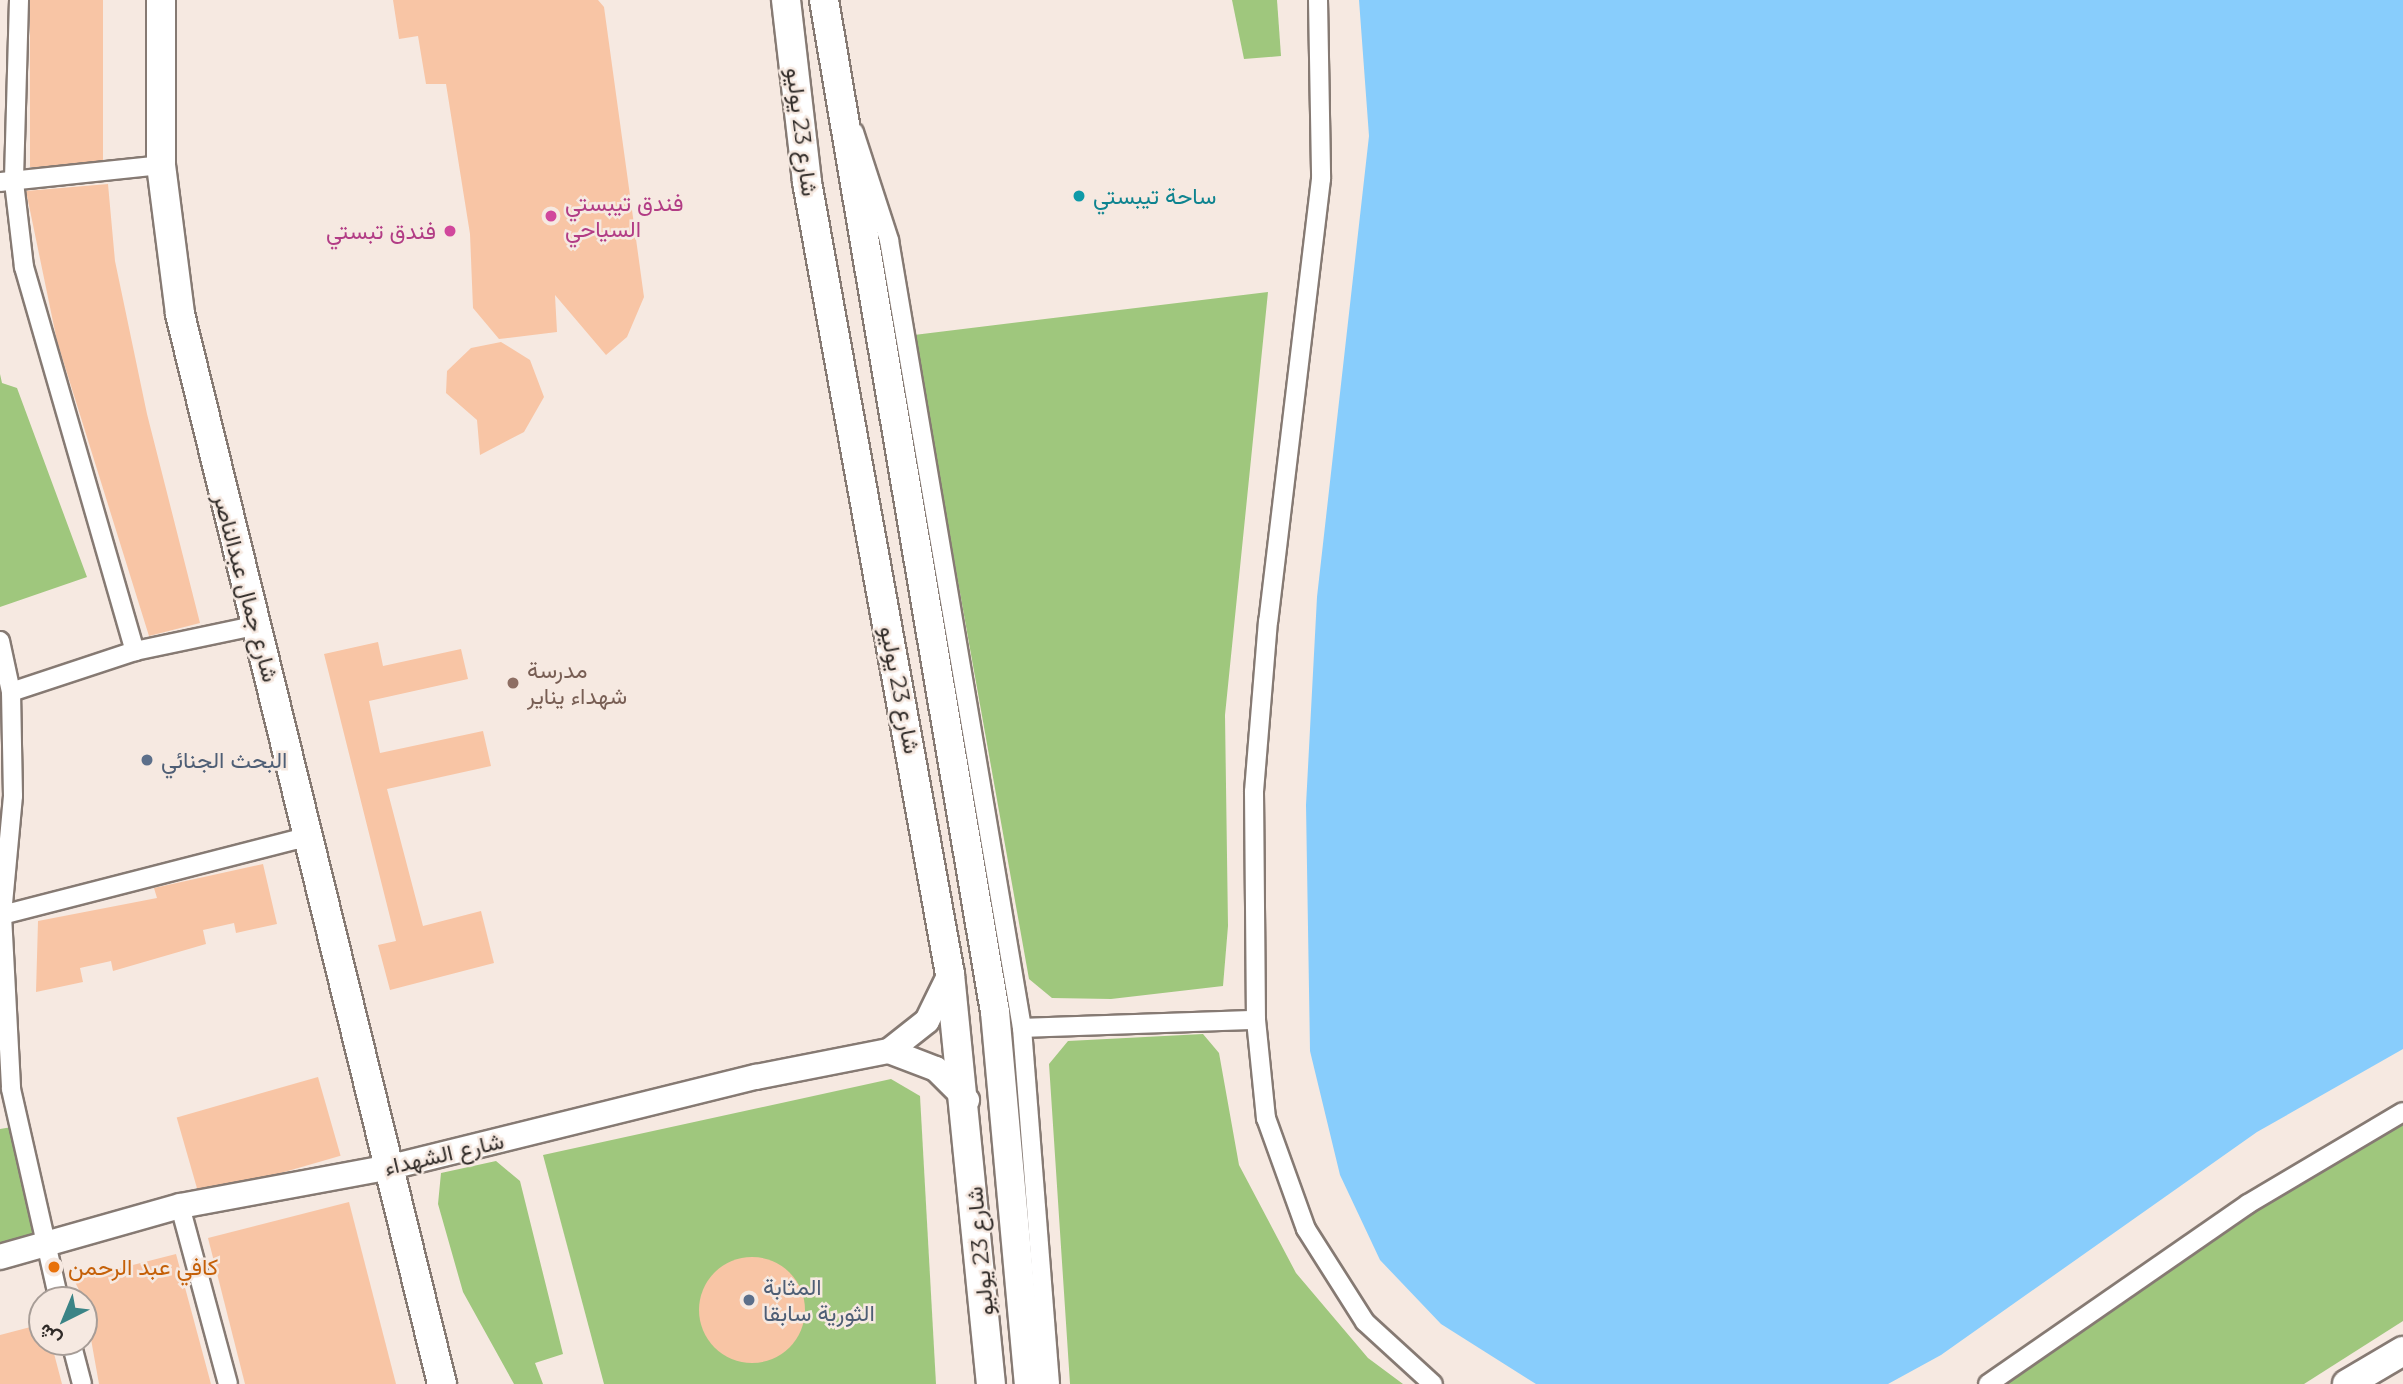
<!DOCTYPE html>
<html>
<head>
<meta charset="utf-8">
<style>
	body { margin:0 }
	#map { position:relative; width:2403px; height:1384px; overflow:hidden; background:#f6e9e1; font-family:Montserrat,Vazirmatn,sans-serif }
	div>[style] { position:absolute }
	.green>* { inset:0; background:#9fc77d }
	.water>* { inset:0; background:#88cdfc }
	.building>* { inset:0; background:#f8c5a5; transform-origin:0 0 }
	.round { border-radius:50% }
	.roads { filter:drop-shadow(2px 0 #867a73) drop-shadow(-2px 0 #867a73) drop-shadow(0 2px #867a73) drop-shadow(0 -2px #867a73) }
	.street>* { height:18px; margin:-9px; padding:0 9px; transform-origin:9px; border-radius:9px; background:#fff }
	.secondary>* { height:24px; margin:-12px; padding:0 12px; transform-origin:12px; border-radius:12px; background:#fff }
	.primary>* { height:28px; margin:-14px; padding:0 14px; transform-origin:14px; border-radius:14px; background:#fff }
	.dots>* { width:19px; height:19px; translate:-50% -50%; box-sizing:border-box; border:4px solid #f6e9e1; border-radius:50% }
	span { translate:-50% -50%; white-space:nowrap; text-align:center; line-height:1.15; -webkit-text-stroke:5px #f6e9e1; paint-order:stroke }
	.street-label { font-size:23px; color:#302b28 }
	.culture-label { font-size:23px; color:#0d838f }
	.left { translate:0 -50%; text-align:left }
	.hotel-label { font-size:23px; color:#b23c85 }
	.right { translate:-100% -50%; text-align:right }
	.education-label { font-size:23px; color:#785e54 }
	.service-label { font-size:23px; color:#4e5e75 }
	.food-label { font-size:23px; color:#c56008 }
	.north { position:absolute; left:28px; top:1286px; width:70px; height:70px; box-sizing:border-box; background:#f6e9e1; border:2px solid #a79d97; border-radius:50%; rotate:223deg; font-size:19px; font-weight:700; line-height:28px; text-align:center; color:#302b28 }
	.north::after { content:''; display:block; margin:auto; width:24px; height:32px; background:#3b8486; clip-path:polygon(50% 0,100% 100%,50% 72%,0 100%) }
</style>
</head>
<body>
<div id="map">
	<div class="green">
		<div style="clip-path:polygon(1232px 0,1277px 0,1281px 56px,1244px 59px)"></div>
		<div style="clip-path:polygon(1268px 292px,1225px 715px,1228px 926px,1223px 986px,1111px 999px,1052px 998px,1029px 979px,914px 335px)"></div>
		<div style="clip-path:polygon(0 374px,2px 383px,17px 388px,87px 577px,0 607px)"></div>
		<div style="clip-path:polygon(1203px 1034px,1219px 1053px,1239px 1165px,1296px 1273px,1368px 1358px,1403px 1384px,1070px 1384px,1049px 1064px,1068px 1041px)"></div>
		<div style="clip-path:polygon(891px 1079px,920px 1096px,936px 1384px,604px 1384px,543px 1155px)"></div>
		<div style="clip-path:polygon(2403px 1125px,2403px 1321px,2304px 1384px,1996px 1384px,2289px 1189px)"></div>
		<div style="clip-path:polygon(18px 1126px,38px 1248px,0 1255px,0 1129px)"></div>
		<div style="clip-path:polygon(496px 1161px,520px 1181px,563px 1354px,535px 1363px,543px 1384px,514px 1384px,463px 1292px,438px 1204px,441px 1173px)"></div>
	</div>
	<div class="water">
		<div style="clip-path:polygon(1359px 0,2403px 0,2403px 1049px,2257px 1132px,1941px 1355px,1888px 1384px,1536px 1384px,1441px 1324px,1380px 1260px,1340px 1175px,1310px 1051px,1306px 805px,1317px 597px,1369px 136px)"></div>
	</div>
	<div class="building">
		<div style="left:30px;top:0;width:73px;height:167px"></div>
		<div style="clip-path:polygon(393px 0,598px 0,604px 7px,644px 297px,627px 337px,606px 355px,555px 295px,557px 332px,499px 339px,473px 308px,470px 234px,446px 84px,426px 84px,418px 36px,399px 39px)"></div>
		<div style="clip-path:polygon(108px 184px,115px 261px,147px 414px,200px 623px,149px 636px,57px 341px,26px 191px)"></div>
		<div style="clip-path:polygon(501px 342px,530px 360px,544px 397px,524px 432px,480px 455px,477px 420px,446px 393px,447px 371px,471px 348px)"></div>
		<div style="clip-path:polygon(378px 642px,383px 666px,461px 649px,468px 679px,369px 701px,380px 753px,483px 731px,491px 766px,387px 789px,423px 926px,481px 911px,494px 963px,390px 990px,378px 945px,396px 941px,324px 654px)"></div>
		<div style="clip-path:polygon(263px 864px,277px 924px,236px 933px,234px 923px,203px 930px,206px 944px,113px 971px,111px 961px,80px 968px,83px 982px,36px 992px,38px 921px,157px 898px,154px 888px)"></div>
		<div style="left:318px;top:1077px;width:82px;height:147px;rotate:74deg"></div>
		<div style="clip-path:polygon(349px 1202px,396px 1384px,245px 1384px,208px 1238px)"></div>
		<div style="clip-path:polygon(176px 1254px,211px 1384px,99px 1384px,84px 1300px,74px 1280px)"></div>
		<div class="round" style="left:699px;top:1257px;width:106px;height:106px"></div>
		<div style="clip-path:polygon(42px 1324px,42px 1342px,51px 1342px,62px 1384px,0 1384px,0 1335px)"></div>
	</div>
	<div class="roads">
		<div class="street">
			<div style="left:19px;top:0;width:182px;rotate:91.6deg"></div>
			<div style="left:14px;top:182px;width:86px;rotate:83.3deg"></div>
			<div style="left:24px;top:267px;width:400px;rotate:73.9deg"></div>
			<div style="left:1318px;top:0;width:179px;rotate:89deg"></div>
			<div style="left:1321px;top:179px;width:445px;rotate:96.8deg"></div>
			<div style="left:1268px;top:621px;width:172px;rotate:94.7deg"></div>
			<div style="left:1254px;top:792px;width:228px;rotate:89.5deg"></div>
			<div style="left:1256px;top:1020px;width:99px;rotate:84.2deg"></div>
			<div style="left:1266px;top:1118px;width:118px;rotate:70.2deg"></div>
			<div style="left:1306px;top:1229px;width:110px;rotate:57.6deg"></div>
			<div style="left:1365px;top:1322px;width:92px;rotate:42.4deg"></div>
			<div style="left:854px;top:132px;width:114px;rotate:72deg"></div>
			<div style="left:889px;top:240px;width:799px;rotate:80.42deg"></div>
			<div style="left:0;top:182px;width:162px;rotate:-6deg"></div>
			<div style="left:0;top:641px;width:52px;rotate:77.8deg"></div>
			<div style="left:11px;top:692px;width:104px;rotate:88.9deg"></div>
			<div style="left:13px;top:796px;width:120px;rotate:95.3deg"></div>
			<div style="left:2px;top:915px;width:174px;rotate:87deg"></div>
			<div style="left:11px;top:1089px;width:216px;rotate:77.2deg"></div>
			<div style="left:11px;top:692px;width:131px;rotate:-18.3deg"></div>
			<div style="left:135px;top:651px;width:122px;rotate:-11.9deg"></div>
			<div style="left:2px;top:915px;width:317px;rotate:-14.4deg"></div>
			<div style="left:180px;top:1206px;width:184px;rotate:74.9deg"></div>
			<div style="left:71px;top:1342px;width:43px;rotate:75.3deg"></div>
			<div style="left:1050px;top:1384px;width:357px;rotate:-94.5deg"></div>
			<div style="left:1022px;top:1028px;width:234px;rotate:-2deg"></div>
			<div style="left:1988px;top:1384px;width:316px;rotate:-34.7deg"></div>
			<div style="left:2248px;top:1204px;width:180px;rotate:-30.7deg"></div>
		</div>
		<div class="secondary">
			<div style="left:889px;top:1051px;width:50px;rotate:21deg"></div>
			<div style="left:936px;top:1069px;width:44px;rotate:45deg"></div>
			<div style="left:0;top:1257px;width:187px;rotate:-15.8deg"></div>
			<div style="left:180px;top:1206px;width:215px;rotate:-10.5deg"></div>
			<div style="left:391px;top:1167px;width:376px;rotate:-13.9deg"></div>
			<div style="left:756px;top:1077px;width:136px;rotate:-11.1deg"></div>
			<div style="left:889px;top:1051px;width:48px;rotate:-38.3deg"></div>
			<div style="left:927px;top:1021px;width:52px;rotate:-63.9deg"></div>
		</div>
		<div class="primary">
			<div style="left:161px;top:0;width:165px;rotate:90deg"></div>
			<div style="left:161px;top:165px;width:150px;rotate:82.7deg"></div>
			<div style="left:180px;top:314px;width:1102px;rotate:76.24deg"></div>
			<div style="left:786px;top:0;width:183px;rotate:83.4deg"></div>
			<div style="left:807px;top:182px;width:805px;rotate:79.77deg"></div>
			<div style="left:950px;top:974px;width:412px;rotate:84.3deg"></div>
			<div style="left:824px;top:0;width:1026px;rotate:80.41deg"></div>
			<div style="left:995px;top:1012px;width:374px;rotate:84.8deg"></div>
			<div style="left:2347px;top:1384px;width:65px;rotate:-30.5deg"></div>
		</div>
	</div>
	<div class="dots">
		<div style="left:1079px;top:196px;background:#0f9aa8"></div>
		<div style="left:551px;top:216px;background:#d1479c"></div>
		<div style="left:450px;top:231px;background:#d1479c"></div>
		<div style="left:513px;top:683px;background:#8d6e63"></div>
		<div style="left:147px;top:760px;background:#5c6f8a"></div>
		<div style="left:54px;top:1267px;background:#e8710a"></div>
		<div style="left:749px;top:1300px;background:#5c6f8a"></div>
	</div>
	<div class="street-label">
		<span style="left:802px;top:132px;rotate:83deg">شارع 23 يوليو</span>
		<span style="left:246px;top:588px;rotate:75deg">شارع جمال عبدالناصر</span>
		<span style="left:900px;top:690px;rotate:79deg">شارع 23 يوليو</span>
		<span style="left:444px;top:1154px;rotate:-13deg">شارع الشهداء</span>
		<span style="left:980px;top:1251px;rotate:-95deg">شارع 23 يوليو</span>
	</div>
	<div class="culture-label">
		<span class="left" style="left:1093px;top:196px">ساحة تيبستي</span>
	</div>
	<div class="hotel-label">
		<span class="left" style="left:565px;top:216px">فندق تيبستي<br>السياحي</span>
		<span class="right" style="left:436px;top:231px">فندق تبستي</span>
	</div>
	<div class="education-label">
		<span class="left" style="left:527px;top:683px">مدرسة<br>شهداء يناير</span>
	</div>
	<div class="service-label">
		<span class="left" style="left:161px;top:760px">البحث الجنائي</span>
		<span class="left" style="left:763px;top:1300px">المثابة<br>الثورية سابقا</span>
	</div>
	<div class="food-label">
		<span class="left" style="left:68px;top:1267px">كافي عبد الرحمن</span>
	</div>
	<div class="north">ش</div>
</div>
</body>
</html>
